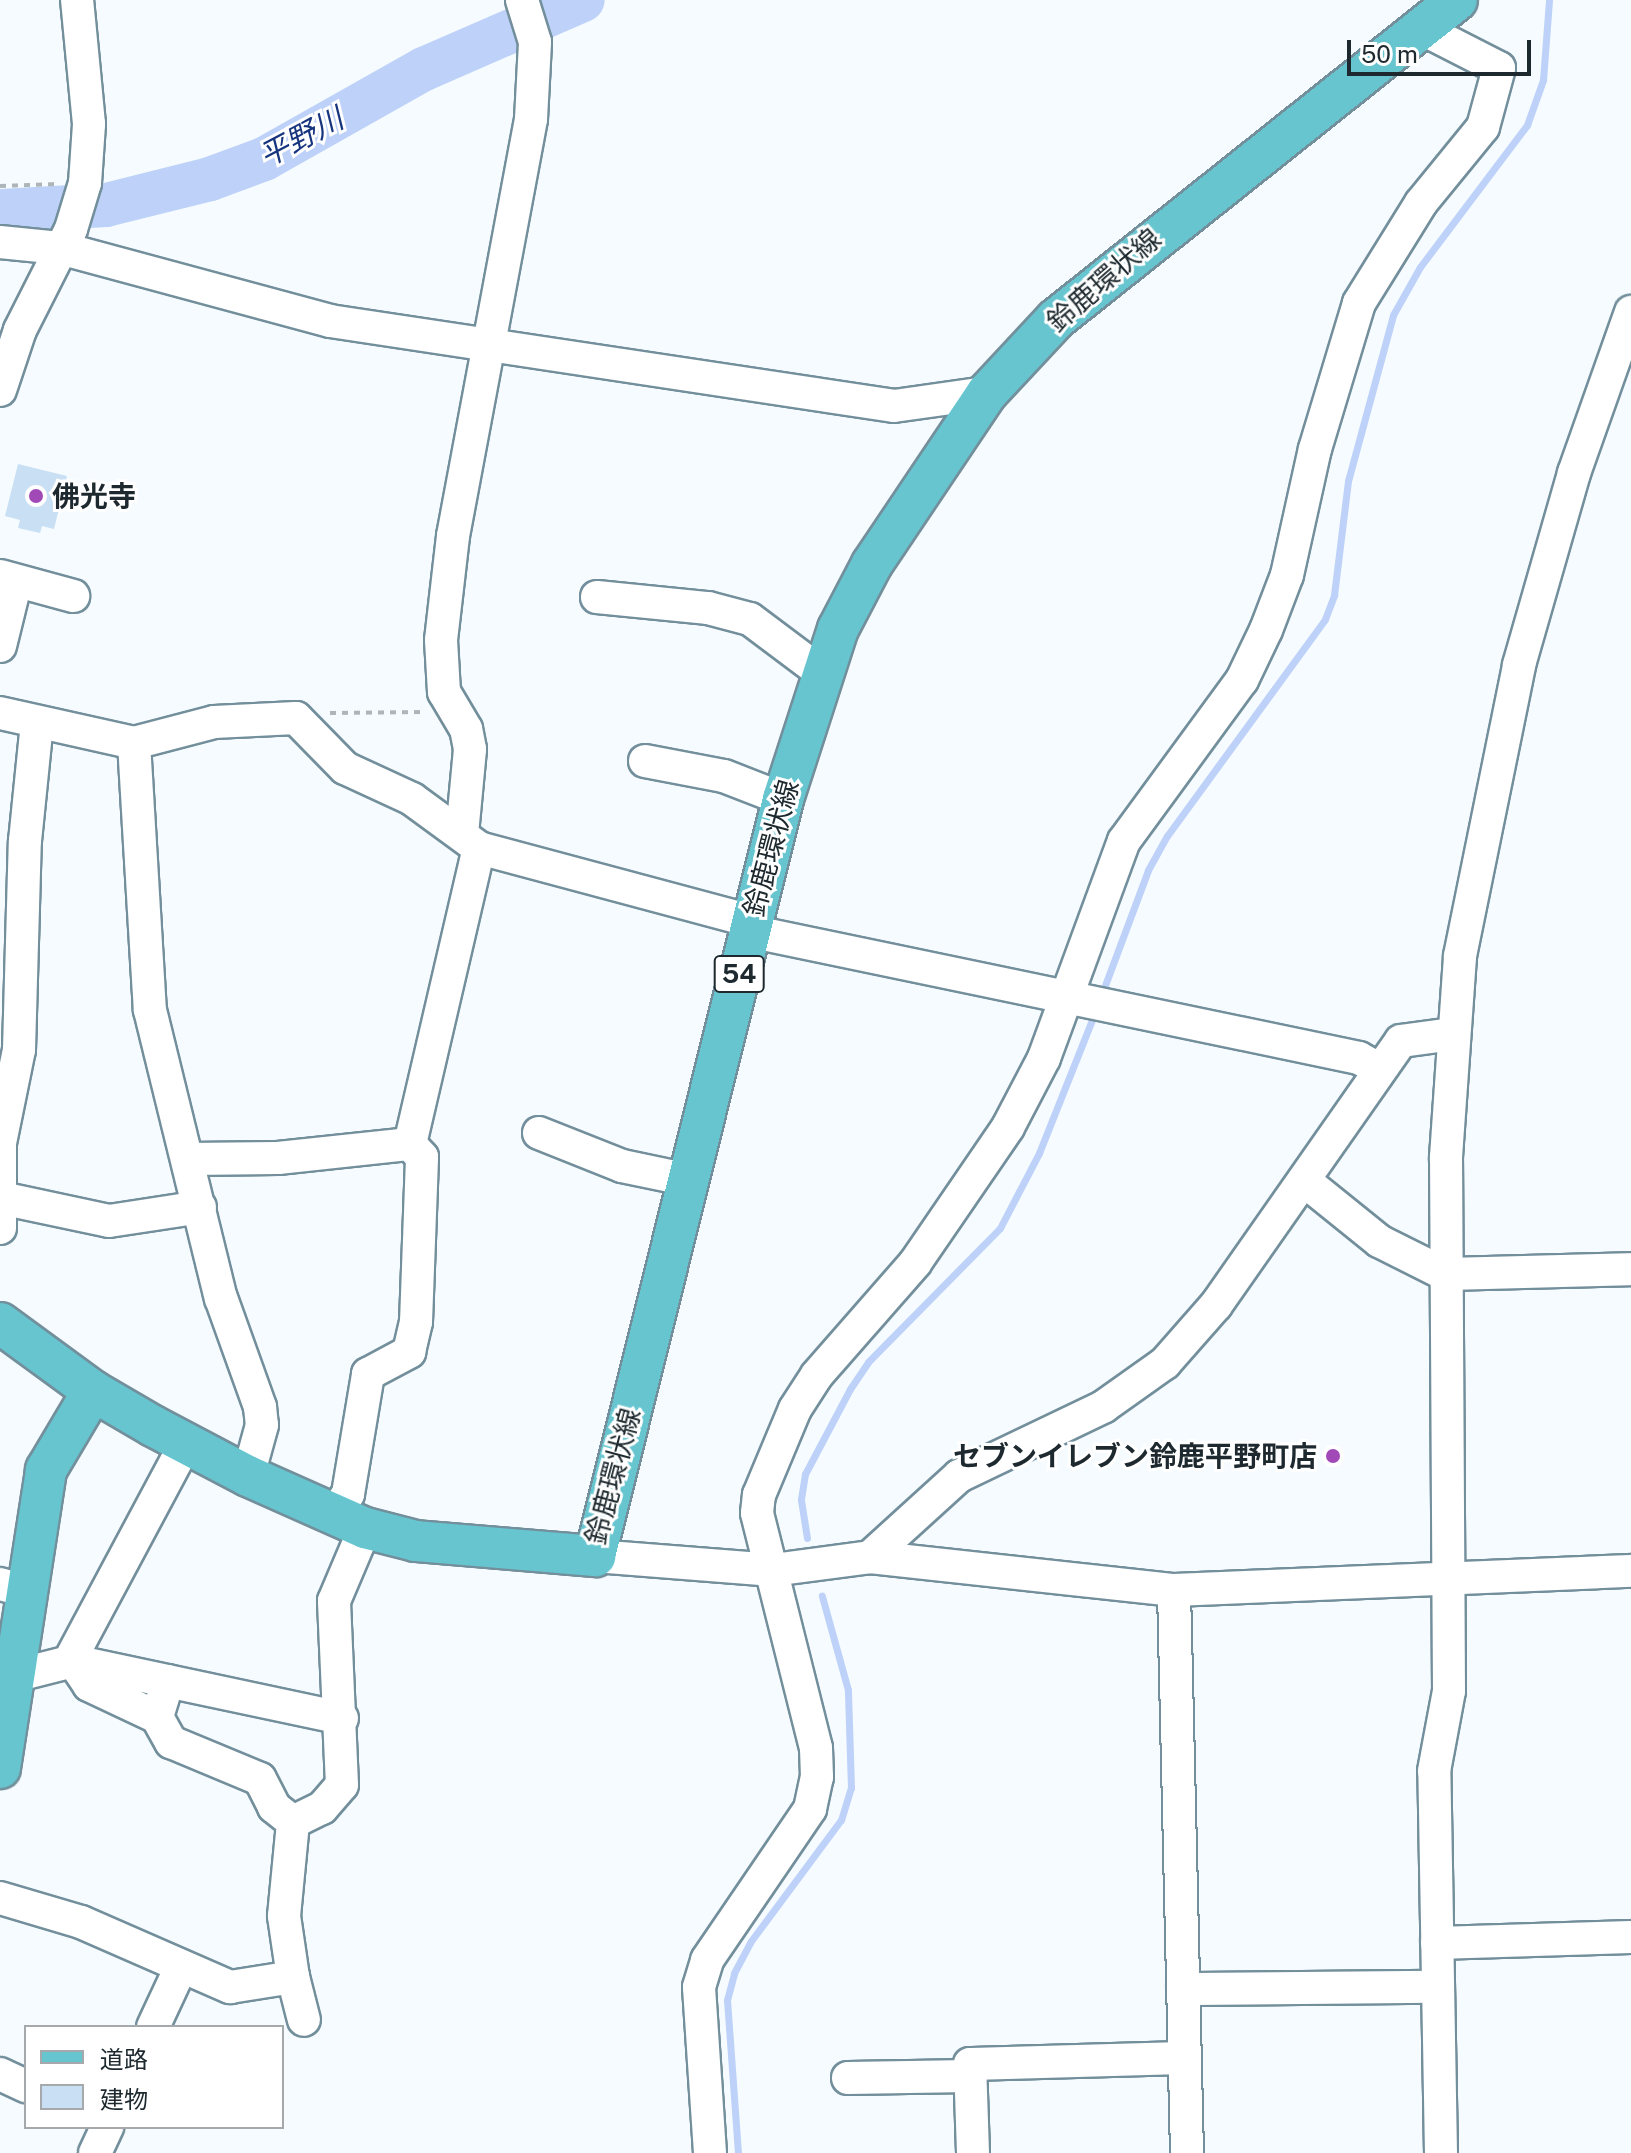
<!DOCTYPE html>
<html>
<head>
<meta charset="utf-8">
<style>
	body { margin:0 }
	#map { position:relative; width:1631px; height:2153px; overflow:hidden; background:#f5fbfe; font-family:"Public Sans","Noto Sans JP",sans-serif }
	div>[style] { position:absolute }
	.stream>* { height:7px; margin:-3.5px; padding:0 3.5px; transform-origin:3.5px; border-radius:3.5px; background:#bdd1f9 }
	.river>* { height:44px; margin:-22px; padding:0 22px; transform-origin:22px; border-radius:22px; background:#bdd1f9 }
	.building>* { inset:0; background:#c9dff4 }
	.path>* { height:4px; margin-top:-2px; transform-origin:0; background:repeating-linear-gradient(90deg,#adb5b8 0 6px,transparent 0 12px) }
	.roads { filter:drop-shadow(2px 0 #738f9c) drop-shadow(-2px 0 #738f9c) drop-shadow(0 2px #738f9c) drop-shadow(0 -2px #738f9c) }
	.minor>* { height:32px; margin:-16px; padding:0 16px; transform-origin:16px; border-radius:16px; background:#fff }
	.major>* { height:40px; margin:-20px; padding:0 20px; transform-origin:20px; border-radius:20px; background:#66c5cf }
	.dots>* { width:22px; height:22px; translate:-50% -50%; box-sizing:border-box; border:4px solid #fff; border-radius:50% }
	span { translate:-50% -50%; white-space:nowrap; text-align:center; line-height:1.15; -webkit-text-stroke:6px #fff; paint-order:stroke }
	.shield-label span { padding:2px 6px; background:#fff; border:2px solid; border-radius:6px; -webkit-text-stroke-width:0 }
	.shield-label { font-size:26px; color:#1d292e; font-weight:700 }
	.street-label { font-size:28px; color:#1d292e }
	.poi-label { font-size:28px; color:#1d292e; font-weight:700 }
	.left { translate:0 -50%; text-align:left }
	.right { translate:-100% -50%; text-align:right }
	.water-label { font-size:30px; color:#16357e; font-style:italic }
	.legend { position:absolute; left:24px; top:2025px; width:260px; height:104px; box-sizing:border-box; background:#fff; border:2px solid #a5a9ab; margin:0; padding:10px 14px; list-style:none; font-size:24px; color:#1d292e }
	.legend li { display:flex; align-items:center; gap:16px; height:40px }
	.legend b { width:40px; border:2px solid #a5a9ab }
	.scale { position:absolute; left:1347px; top:40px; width:184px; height:36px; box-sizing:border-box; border:4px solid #1d292e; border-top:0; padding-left:10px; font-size:24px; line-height:28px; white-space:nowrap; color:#1d292e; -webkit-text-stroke:6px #fff; paint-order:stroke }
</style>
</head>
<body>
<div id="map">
	<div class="stream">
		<div style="left:1101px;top:996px;width:134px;rotate:-69.5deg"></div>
		<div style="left:1148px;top:870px;width:39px;rotate:-61deg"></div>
		<div style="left:1167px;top:836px;width:268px;rotate:-53.9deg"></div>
		<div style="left:1325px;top:619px;width:26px;rotate:-69deg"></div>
		<div style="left:1334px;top:595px;width:115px;rotate:-83deg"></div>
		<div style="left:1348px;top:481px;width:172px;rotate:-74.8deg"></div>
		<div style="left:1393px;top:315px;width:55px;rotate:-60.6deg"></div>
		<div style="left:1420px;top:267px;width:178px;rotate:-53deg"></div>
		<div style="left:1527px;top:125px;width:48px;rotate:-70.4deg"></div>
		<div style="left:1543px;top:80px;width:80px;rotate:-85.7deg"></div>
		<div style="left:807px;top:1538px;width:39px;rotate:-99deg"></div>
		<div style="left:801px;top:1499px;width:25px;rotate:-81deg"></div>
		<div style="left:805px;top:1474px;width:96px;rotate:-62.1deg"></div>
		<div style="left:850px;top:1389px;width:32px;rotate:-56deg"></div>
		<div style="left:868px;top:1362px;width:188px;rotate:-45.4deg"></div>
		<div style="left:1000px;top:1228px;width:85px;rotate:-62.5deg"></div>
		<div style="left:1039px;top:1153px;width:152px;rotate:-68.3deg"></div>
		<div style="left:738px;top:2153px;width:153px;rotate:-94.1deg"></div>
		<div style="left:727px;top:2000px;width:28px;rotate:-75deg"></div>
		<div style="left:734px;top:1973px;width:36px;rotate:-62deg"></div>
		<div style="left:751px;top:1941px;width:151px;rotate:-53.4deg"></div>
		<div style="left:841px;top:1820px;width:34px;rotate:-73deg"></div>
		<div style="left:851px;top:1788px;width:98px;rotate:-91.8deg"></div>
		<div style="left:848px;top:1690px;width:98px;rotate:-105.5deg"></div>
	</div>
	<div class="river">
		<div style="left:0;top:211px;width:106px;rotate:-3.2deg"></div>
		<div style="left:106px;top:205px;width:107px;rotate:-14deg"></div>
		<div style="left:210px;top:179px;width:58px;rotate:-20.3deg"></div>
		<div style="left:264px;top:159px;width:184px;rotate:-29.4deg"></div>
		<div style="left:424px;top:69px;width:173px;rotate:-23.5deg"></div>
	</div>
	<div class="building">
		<div style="clip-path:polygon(18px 464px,67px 476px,54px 529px,42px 526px,40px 533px,18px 528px,20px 520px,5px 516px)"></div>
	</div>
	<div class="path">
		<div style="left:0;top:186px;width:58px;rotate:-2deg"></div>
		<div style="left:330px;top:713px;width:95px;rotate:-0.6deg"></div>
	</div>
	<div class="roads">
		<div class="minor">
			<div style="left:0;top:242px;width:60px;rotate:5.7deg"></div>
			<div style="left:60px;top:248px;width:280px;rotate:15.1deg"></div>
			<div style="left:330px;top:321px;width:570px;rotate:8.57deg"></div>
			<div style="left:894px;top:406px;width:94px;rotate:-8deg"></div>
			<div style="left:0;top:390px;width:63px;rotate:-71.6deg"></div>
			<div style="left:20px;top:330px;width:113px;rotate:-63.2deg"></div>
			<div style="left:71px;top:229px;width:48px;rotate:-73.1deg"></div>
			<div style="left:85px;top:183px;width:59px;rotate:-86.1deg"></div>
			<div style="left:89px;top:124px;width:125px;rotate:-95.5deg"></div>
			<div style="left:0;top:576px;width:76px;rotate:15.3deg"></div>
			<div style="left:597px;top:597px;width:112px;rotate:5.7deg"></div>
			<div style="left:708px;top:608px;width:43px;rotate:14.7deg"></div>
			<div style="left:750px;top:619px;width:90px;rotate:36.9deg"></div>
			<div style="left:0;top:646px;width:67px;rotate:-76.2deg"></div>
			<div style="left:0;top:713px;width:137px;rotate:12.6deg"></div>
			<div style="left:134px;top:743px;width:83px;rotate:-14.7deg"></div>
			<div style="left:214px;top:722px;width:82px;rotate:-2.8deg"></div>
			<div style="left:296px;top:718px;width:70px;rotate:45.6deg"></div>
			<div style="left:345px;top:768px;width:74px;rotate:24.8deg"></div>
			<div style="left:412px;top:799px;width:83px;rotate:36.2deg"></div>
			<div style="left:479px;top:848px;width:282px;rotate:15deg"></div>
			<div style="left:134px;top:743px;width:267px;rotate:86.6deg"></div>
			<div style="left:150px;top:1010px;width:297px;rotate:76.2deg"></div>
			<div style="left:221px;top:1298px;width:116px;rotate:70.3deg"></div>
			<div style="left:260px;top:1407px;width:18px;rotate:84deg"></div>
			<div style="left:262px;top:1425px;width:53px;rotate:105.4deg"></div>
			<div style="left:645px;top:761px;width:80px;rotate:10.8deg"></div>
			<div style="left:724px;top:776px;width:63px;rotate:21.3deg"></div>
			<div style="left:462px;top:834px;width:85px;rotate:-84.6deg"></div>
			<div style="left:470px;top:749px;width:20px;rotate:-101deg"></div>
			<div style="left:466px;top:729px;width:43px;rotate:-120.7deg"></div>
			<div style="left:444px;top:692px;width:52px;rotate:-93.3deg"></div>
			<div style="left:441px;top:640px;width:105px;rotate:-83.4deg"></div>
			<div style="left:453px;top:536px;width:424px;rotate:-79.4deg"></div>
			<div style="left:531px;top:119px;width:77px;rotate:-87deg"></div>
			<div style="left:535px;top:42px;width:44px;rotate:-107.2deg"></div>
			<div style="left:749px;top:931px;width:623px;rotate:11.76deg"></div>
			<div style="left:1359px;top:1058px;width:23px;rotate:29deg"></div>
			<div style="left:539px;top:1133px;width:89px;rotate:21.7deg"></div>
			<div style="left:622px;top:1166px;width:68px;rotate:11.8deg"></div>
			<div style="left:0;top:1143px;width:95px;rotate:-78.5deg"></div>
			<div style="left:19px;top:1050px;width:209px;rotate:-88.4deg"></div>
			<div style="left:25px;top:841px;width:119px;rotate:-84.2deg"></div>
			<div style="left:410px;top:1144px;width:304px;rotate:-76.9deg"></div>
			<div style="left:0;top:1148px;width:80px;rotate:90deg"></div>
			<div style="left:188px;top:1159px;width:90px;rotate:-0.6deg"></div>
			<div style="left:278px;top:1158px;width:133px;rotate:-6.1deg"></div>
			<div style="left:1306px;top:1182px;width:94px;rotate:38.9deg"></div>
			<div style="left:1379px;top:1241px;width:74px;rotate:26.6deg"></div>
			<div style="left:1445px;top:1274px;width:186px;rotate:-1.5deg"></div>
			<div style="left:1px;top:1198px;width:110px;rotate:12deg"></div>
			<div style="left:109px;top:1221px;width:92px;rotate:-8.7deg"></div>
			<div style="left:335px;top:1512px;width:22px;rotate:-54deg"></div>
			<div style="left:348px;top:1494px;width:122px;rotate:-80.5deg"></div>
			<div style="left:368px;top:1374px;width:47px;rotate:-28.2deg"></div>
			<div style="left:409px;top:1352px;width:31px;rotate:-77deg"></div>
			<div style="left:416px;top:1322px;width:165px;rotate:-87.9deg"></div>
			<div style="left:422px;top:1157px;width:18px;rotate:-133deg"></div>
			<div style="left:595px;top:1556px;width:179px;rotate:4.5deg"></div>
			<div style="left:773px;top:1570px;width:98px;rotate:-7.6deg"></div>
			<div style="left:870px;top:1557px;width:306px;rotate:6.2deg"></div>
			<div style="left:1174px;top:1590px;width:457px;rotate:-2.4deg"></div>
			<div style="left:870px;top:1557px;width:120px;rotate:-42.3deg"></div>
			<div style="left:959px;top:1476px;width:160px;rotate:-25.6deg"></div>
			<div style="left:1103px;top:1407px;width:76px;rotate:-35.4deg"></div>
			<div style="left:1165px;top:1363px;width:77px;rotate:-48.7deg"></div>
			<div style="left:1216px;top:1305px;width:322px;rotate:-55deg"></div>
			<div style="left:1401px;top:1041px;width:52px;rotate:-7.7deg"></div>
			<div style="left:0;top:1584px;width:27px;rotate:15deg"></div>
			<div style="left:1174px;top:1590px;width:563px;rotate:88.68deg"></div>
			<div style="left:70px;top:1660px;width:246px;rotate:-61.9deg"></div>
			<div style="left:73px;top:1661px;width:29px;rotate:56deg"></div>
			<div style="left:89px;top:1685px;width:75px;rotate:25.2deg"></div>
			<div style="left:14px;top:1676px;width:61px;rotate:-14.3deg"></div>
			<div style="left:73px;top:1661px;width:275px;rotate:12deg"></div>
			<div style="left:168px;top:1681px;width:38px;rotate:107deg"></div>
			<div style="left:157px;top:1717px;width:29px;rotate:61deg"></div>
			<div style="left:171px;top:1742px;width:96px;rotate:22.6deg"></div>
			<div style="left:260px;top:1779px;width:31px;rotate:63deg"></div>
			<div style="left:274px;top:1807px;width:24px;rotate:38deg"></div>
			<div style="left:0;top:1898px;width:84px;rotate:16.5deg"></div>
			<div style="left:81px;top:1922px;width:163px;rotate:23.6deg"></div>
			<div style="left:230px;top:1987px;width:64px;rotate:-9deg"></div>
			<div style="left:293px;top:1977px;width:62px;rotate:-98.4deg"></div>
			<div style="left:284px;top:1916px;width:94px;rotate:-84.5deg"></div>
			<div style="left:293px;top:1822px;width:32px;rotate:-26deg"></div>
			<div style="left:322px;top:1808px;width:30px;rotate:-49deg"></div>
			<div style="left:342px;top:1785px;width:184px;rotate:-92.5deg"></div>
			<div style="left:334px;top:1601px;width:79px;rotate:-67deg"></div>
			<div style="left:1437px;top:1943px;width:194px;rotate:-1.8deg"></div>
			<div style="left:293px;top:1977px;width:44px;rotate:75.7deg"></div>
			<div style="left:1183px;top:1989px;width:237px;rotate:-0.5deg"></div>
			<div style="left:153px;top:2027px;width:66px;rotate:-65deg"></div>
			<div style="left:0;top:2074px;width:29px;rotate:25deg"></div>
			<div style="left:848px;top:2078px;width:122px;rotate:-0.9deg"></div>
			<div style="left:95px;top:2153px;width:29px;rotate:-65deg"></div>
			<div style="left:710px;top:2153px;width:166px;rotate:-93.8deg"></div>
			<div style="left:699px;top:1987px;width:28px;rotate:-73deg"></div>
			<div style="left:707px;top:1960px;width:183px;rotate:-55.7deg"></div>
			<div style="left:810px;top:1809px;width:33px;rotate:-78deg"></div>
			<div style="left:817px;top:1777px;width:29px;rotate:-92deg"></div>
			<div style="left:816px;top:1748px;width:242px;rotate:-104.1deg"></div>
			<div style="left:757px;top:1513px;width:18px;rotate:-84deg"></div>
			<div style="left:759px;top:1495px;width:93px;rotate:-67.3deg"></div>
			<div style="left:795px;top:1409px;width:40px;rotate:-57.1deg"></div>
			<div style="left:817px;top:1375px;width:149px;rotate:-48.8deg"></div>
			<div style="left:915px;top:1263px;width:165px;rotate:-55.6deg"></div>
			<div style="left:1008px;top:1127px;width:78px;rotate:-62.4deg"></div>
			<div style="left:1044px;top:1058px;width:231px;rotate:-69.8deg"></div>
			<div style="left:1124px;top:841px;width:200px;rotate:-53.8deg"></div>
			<div style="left:1242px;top:680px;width:55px;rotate:-64.4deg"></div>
			<div style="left:1266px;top:630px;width:59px;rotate:-69.1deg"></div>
			<div style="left:1287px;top:575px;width:129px;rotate:-77.5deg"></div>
			<div style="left:1315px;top:449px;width:152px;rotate:-73.2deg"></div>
			<div style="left:1359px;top:303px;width:118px;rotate:-58.2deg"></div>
			<div style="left:1421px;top:203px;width:98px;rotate:-50.8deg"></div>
			<div style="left:1483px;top:127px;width:61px;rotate:-74.8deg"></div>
			<div style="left:1499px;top:68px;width:88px;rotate:-152.9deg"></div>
			<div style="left:973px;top:2153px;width:89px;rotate:-91.9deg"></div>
			<div style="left:970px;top:2064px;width:214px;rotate:-1.6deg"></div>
			<div style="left:1441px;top:2153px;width:382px;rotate:-91deg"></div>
			<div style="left:1434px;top:1771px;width:81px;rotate:-79.4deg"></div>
			<div style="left:1449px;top:1691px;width:534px;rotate:-90.32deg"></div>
			<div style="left:1446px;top:1157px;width:201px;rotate:-86deg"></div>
			<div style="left:1460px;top:956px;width:297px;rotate:-78.5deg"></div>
			<div style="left:1519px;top:665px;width:200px;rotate:-74deg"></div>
			<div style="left:1574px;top:473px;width:171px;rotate:-70.5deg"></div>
		</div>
		<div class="major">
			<div style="left:0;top:1323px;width:115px;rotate:36.2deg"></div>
			<div style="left:93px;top:1391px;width:69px;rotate:30.3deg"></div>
			<div style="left:153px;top:1426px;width:107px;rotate:27.8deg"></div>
			<div style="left:248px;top:1476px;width:128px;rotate:24deg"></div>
			<div style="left:365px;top:1528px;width:53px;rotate:14.3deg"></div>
			<div style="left:416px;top:1541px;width:180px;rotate:4.8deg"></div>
			<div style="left:595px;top:1556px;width:780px;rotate:-76.05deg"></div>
			<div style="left:783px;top:799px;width:179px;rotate:-72.1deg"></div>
			<div style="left:838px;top:629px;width:73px;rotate:-62.4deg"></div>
			<div style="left:872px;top:564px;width:206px;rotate:-56.1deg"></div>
			<div style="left:987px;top:393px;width:101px;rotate:-47deg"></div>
			<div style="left:1056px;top:319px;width:512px;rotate:-38.5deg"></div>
			<div style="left:0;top:1768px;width:302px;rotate:-81.2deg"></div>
			<div style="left:46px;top:1470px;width:92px;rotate:-59.3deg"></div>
		</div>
	</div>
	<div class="dots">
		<div style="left:36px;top:496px;background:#a14ab7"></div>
		<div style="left:1333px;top:1456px;background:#a14ab7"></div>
	</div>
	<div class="shield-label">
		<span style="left:739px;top:974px">54</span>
	</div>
	<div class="street-label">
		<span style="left:1104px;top:280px;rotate:-41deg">鈴鹿環状線</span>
		<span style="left:771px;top:848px;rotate:-75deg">鈴鹿環状線</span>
		<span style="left:613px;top:1476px;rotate:-75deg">鈴鹿環状線</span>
	</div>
	<div class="poi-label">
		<span class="left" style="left:52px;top:496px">佛光寺</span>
		<span class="right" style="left:1317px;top:1456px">セブンイレブン鈴鹿平野町店</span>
	</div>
	<div class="water-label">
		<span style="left:301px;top:137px;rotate:-28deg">平野川</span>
	</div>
	<ul class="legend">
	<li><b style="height:10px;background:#66c5cf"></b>道路</li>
	<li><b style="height:22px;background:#c9dff4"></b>建物</li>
	</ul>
	<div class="scale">50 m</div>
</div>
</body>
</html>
